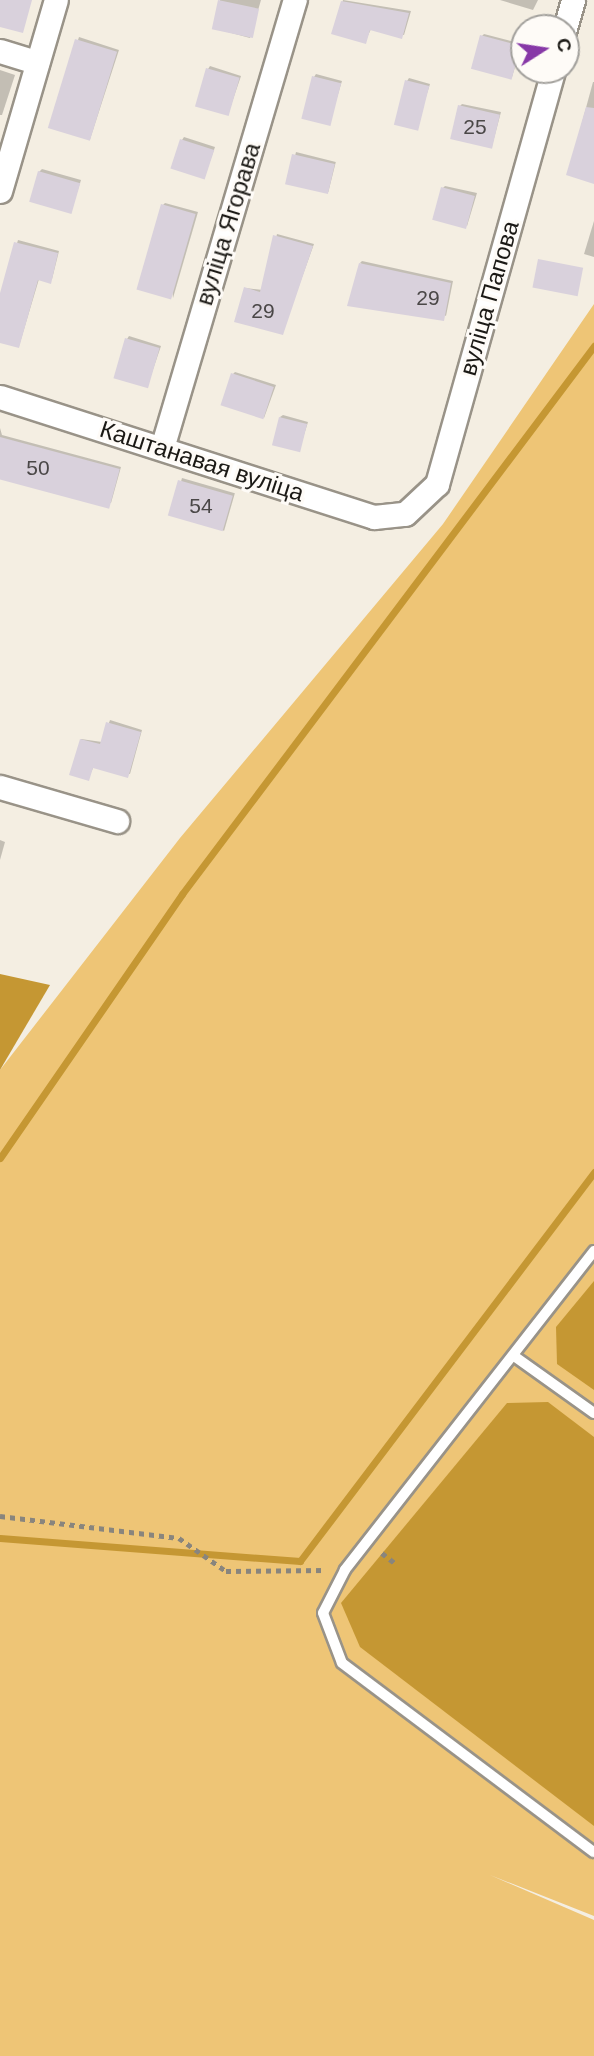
<!DOCTYPE html>
<html>
<head>
<meta charset="utf-8">
<style>
	body { margin:0 }
	#map { position:relative; width:594px; height:2056px; overflow:hidden; background:#f4eee2; font-family:Arial,sans-serif }
	div>[style] { position:absolute }
	.green>* { inset:0; background:#eec576 }
	.water>* { inset:0; background:#c59733 }
	.shadow>* { inset:0; background:#0003; transform-origin:0 0 }
	.stream>* { height:7px; margin:-3.5px; padding:0 3.5px; transform-origin:3.5px; border-radius:3.5px; background:#c59733 }
	.building>* { inset:0; background:#d9d1dc; transform-origin:0 0 }
	.path>* { height:4.5px; margin-top:-2.25px; transform-origin:0; background:repeating-linear-gradient(90deg,#89857d 0 5px,transparent 0 10px) }
	.roads { filter:drop-shadow(2px 0 #999388) drop-shadow(-2px 0 #999388) drop-shadow(0 2px #999388) drop-shadow(0 -2px #999388) }
	.lane>* { height:10px; margin:-5px; padding:0 5px; transform-origin:5px; border-radius:5px; background:#fff }
	.street>* { height:23px; margin:-11.5px; padding:0 11.5px; transform-origin:11.5px; border-radius:11.5px; background:#fff }
	span { translate:-50% -50%; white-space:nowrap; text-align:center; line-height:1.15; -webkit-text-stroke:6px #fefbf7; paint-order:stroke }
	.number-label { font-size:21px; color:#4a4747 }
	.number-label span { -webkit-text-stroke-width:0 }
	.street-label { font-size:24px; color:#1b1915 }
	.north { position:absolute; left:510px; top:14px; width:70px; height:70px; box-sizing:border-box; background:#fefbf7; border:2px solid #a3a19d; border-radius:50%; rotate:78deg; font-size:19px; font-weight:700; line-height:28px; text-align:center; color:#1b1915 }
	.north::after { content:''; display:block; margin:auto; width:24px; height:32px; background:#8738a7; clip-path:polygon(50% 0,100% 100%,50% 72%,0 100%) }
</style>
</head>
<body>
<div id="map">
	<div class="green">
		<div style="clip-path:polygon(594px 304px,594px 1916px,490px 1875px,594px 1920px,594px 2056px,0 2056px,0 1070px,180px 838px,443px 524px)"></div>
	</div>
	<div class="water">
		<div style="clip-path:polygon(0 974px,50px 985px,0 1070px)"></div>
		<div style="clip-path:polygon(594px 1281px,594px 1390px,557px 1364px,556px 1327px)"></div>
		<div style="clip-path:polygon(548px 1402px,594px 1437px,594px 1826px,360px 1647px,341px 1603px,507px 1403px)"></div>
	</div>
	<div class="shadow">
		<div style="clip-path:polygon(220px 0,261px 0,250px 38px,213px 28px)"></div>
		<div style="clip-path:polygon(343px 0,411px 11px,404px 35px,371px 29px,365px 42px,333px 33px)"></div>
		<div style="clip-path:polygon(500px 0,538px 0,533px 10px)"></div>
		<div style="clip-path:polygon(484px 34px,522px 44px,512px 77px,482px 36px)"></div>
		<div style="left:79px;top:37px;width:42px;height:94px;rotate:18deg"></div>
		<div style="clip-path:polygon(210px 66px,241px 76px,228px 114px,208px 69px)"></div>
		<div style="clip-path:polygon(0 70px,15px 75px,2px 115px,0 115px)"></div>
		<div style="clip-path:polygon(316px 74px,342px 81px,329px 124px,314px 77px)"></div>
		<div style="clip-path:polygon(409px 78px,430px 84px,416px 129px,407px 81px)"></div>
		<div style="clip-path:polygon(593px 82px,594px 82px,594px 182px,568px 174px)"></div>
		<div style="clip-path:polygon(462px 104px,501px 112px,492px 146px,460px 106px)"></div>
		<div style="clip-path:polygon(184px 137px,215px 147px,204px 178px,182px 140px)"></div>
		<div style="left:296px;top:152px;width:41px;height:31px;rotate:14deg"></div>
		<div style="clip-path:polygon(42px 169px,81px 180px,71px 211px,39px 172px)"></div>
		<div style="clip-path:polygon(445px 186px,477px 193px,467px 226px,443px 188px)"></div>
		<div style="clip-path:polygon(165px 203px,198px 212px,173px 298px,163px 205px)"></div>
		<div style="clip-path:polygon(594px 221px,594px 257px,584px 254px)"></div>
		<div style="clip-path:polygon(277px 234px,314px 244px,282px 333px,245px 288px,263px 290px)"></div>
		<div style="clip-path:polygon(18px 240px,59px 251px,52px 279px,39px 279px,19px 346px,0 341px,0 298px)"></div>
		<div style="clip-path:polygon(362px 261px,453px 281px,446px 316px,360px 263px)"></div>
		<div style="clip-path:polygon(129px 336px,161px 346px,147px 387px,127px 339px)"></div>
		<div style="clip-path:polygon(235px 372px,276px 385px,264px 418px,233px 374px)"></div>
		<div style="clip-path:polygon(283px 415px,308px 422px,299px 451px,280px 417px)"></div>
		<div style="clip-path:polygon(0 428px,2px 435px,121px 467px,111px 503px,0 477px)"></div>
		<div style="left:182px;top:478px;width:55px;height:39px;rotate:16deg"></div>
		<div style="clip-path:polygon(110px 720px,142px 730px,130px 774px,94px 766px,88px 779px,81px 739px,102px 742px)"></div>
		<div style="clip-path:polygon(0 840px,5px 842px,0 860px)"></div>
	</div>
	<div class="stream">
		<div style="left:0;top:1158px;width:321px;rotate:-55.4deg"></div>
		<div style="left:182px;top:894px;width:686px;rotate:-53.06deg"></div>
		<div style="left:0;top:1538px;width:301px;rotate:4.4deg"></div>
		<div style="left:300px;top:1561px;width:488px;rotate:-52.9deg"></div>
	</div>
	<div class="building">
		<div style="clip-path:polygon(0 0,32px 0,23px 33px,0 27px)"></div>
		<div style="left:218px;top:0;width:42px;height:30px;rotate:12deg"></div>
		<div style="clip-path:polygon(341px 1px,409px 13px,402px 39px,370px 30px,366px 44px,331px 34px)"></div>
		<div style="left:480px;top:35px;width:42px;height:35px;rotate:15deg"></div>
		<div style="left:75px;top:39px;width:44px;height:93px;rotate:17deg"></div>
		<div style="left:206px;top:68px;width:35px;height:40px;rotate:16deg"></div>
		<div style="left:312px;top:76px;width:30px;height:44px;rotate:14deg"></div>
		<div style="left:405px;top:80px;width:25px;height:46px;rotate:14deg"></div>
		<div style="left:458px;top:105px;width:43px;height:35px;rotate:13deg"></div>
		<div style="clip-path:polygon(586px 107px,594px 108px,594px 184px,566px 175px)"></div>
		<div style="left:180px;top:139px;width:36px;height:31px;rotate:18deg"></div>
		<div style="left:292px;top:154px;width:44px;height:31px;rotate:13deg"></div>
		<div style="left:38px;top:171px;width:44px;height:32px;rotate:16deg"></div>
		<div style="left:441px;top:187px;width:35px;height:34px;rotate:15deg"></div>
		<div style="left:161px;top:204px;width:36px;height:89px;rotate:16deg"></div>
		<div style="clip-path:polygon(273px 235px,313px 246px,283px 335px,234px 322px,244px 287px,260px 292px)"></div>
		<div style="clip-path:polygon(14px 242px,58px 253px,51px 284px,38px 280px,19px 348px,0 343px,0 293px)"></div>
		<div style="left:538px;top:259px;width:46px;height:29px;rotate:11deg"></div>
		<div style="clip-path:polygon(359px 263px,451px 283px,444px 321px,347px 306px)"></div>
		<div style="left:125px;top:338px;width:36px;height:42px;rotate:16deg"></div>
		<div style="left:231px;top:373px;width:45px;height:34px;rotate:18deg"></div>
		<div style="left:279px;top:417px;width:29px;height:29px;rotate:14deg"></div>
		<div style="left:0;top:437px;width:124px;height:41px;rotate:15deg"></div>
		<div style="left:178px;top:480px;width:57px;height:37px;rotate:16deg"></div>
		<div style="clip-path:polygon(106px 722px,141px 732px,128px 778px,93px 768px,89px 781px,69px 775px,80px 739px,100px 744px)"></div>
	</div>
	<div class="path">
		<div style="left:0;top:1516px;width:180px;rotate:7deg"></div>
		<div style="left:179px;top:1538px;width:57px;rotate:35.1deg"></div>
		<div style="left:226px;top:1571px;width:100px;rotate:-0.6deg"></div>
		<div style="left:382px;top:1553px;width:18px;rotate:38deg"></div>
	</div>
	<div class="roads">
		<div class="lane">
			<div style="left:594px;top:1251px;width:405px;rotate:128deg"></div>
			<div style="left:345px;top:1570px;width:48px;rotate:117.1deg"></div>
			<div style="left:323px;top:1613px;width:53px;rotate:69.2deg"></div>
			<div style="left:342px;top:1663px;width:315px;rotate:36.9deg"></div>
			<div style="left:514px;top:1356px;width:98px;rotate:35.5deg"></div>
		</div>
		<div class="street">
			<div style="left:565px;top:28px;width:29px;rotate:-74deg"></div>
			<div style="left:0;top:51px;width:39px;rotate:17deg"></div>
			<div style="left:0;top:191px;width:199px;rotate:-73.7deg"></div>
			<div style="left:0;top:397px;width:393px;rotate:17.8deg"></div>
			<div style="left:374px;top:517px;width:31px;rotate:-6deg"></div>
			<div style="left:405px;top:514px;width:44px;rotate:-43.2deg"></div>
			<div style="left:437px;top:484px;width:430px;rotate:-74.3deg"></div>
			<div style="left:162px;top:448px;width:467px;rotate:-73.5deg"></div>
			<div style="left:0;top:787px;width:122px;rotate:16.2deg"></div>
		</div>
	</div>
	<div class="number-label">
		<span style="left:475px;top:127px">25</span>
		<span style="left:428px;top:298px">29</span>
		<span style="left:263px;top:311px">29</span>
		<span style="left:38px;top:468px">50</span>
		<span style="left:201px;top:506px">54</span>
	</div>
	<div class="street-label">
		<span style="left:228px;top:224px;rotate:-73deg">вуліца Ягорава</span>
		<span style="left:489px;top:298px;rotate:-74deg">вуліца Папова</span>
		<span style="left:202px;top:461px;rotate:18deg">Каштанавая вуліца</span>
	</div>
	<div class="north">С</div>
</div>
</body>
</html>
